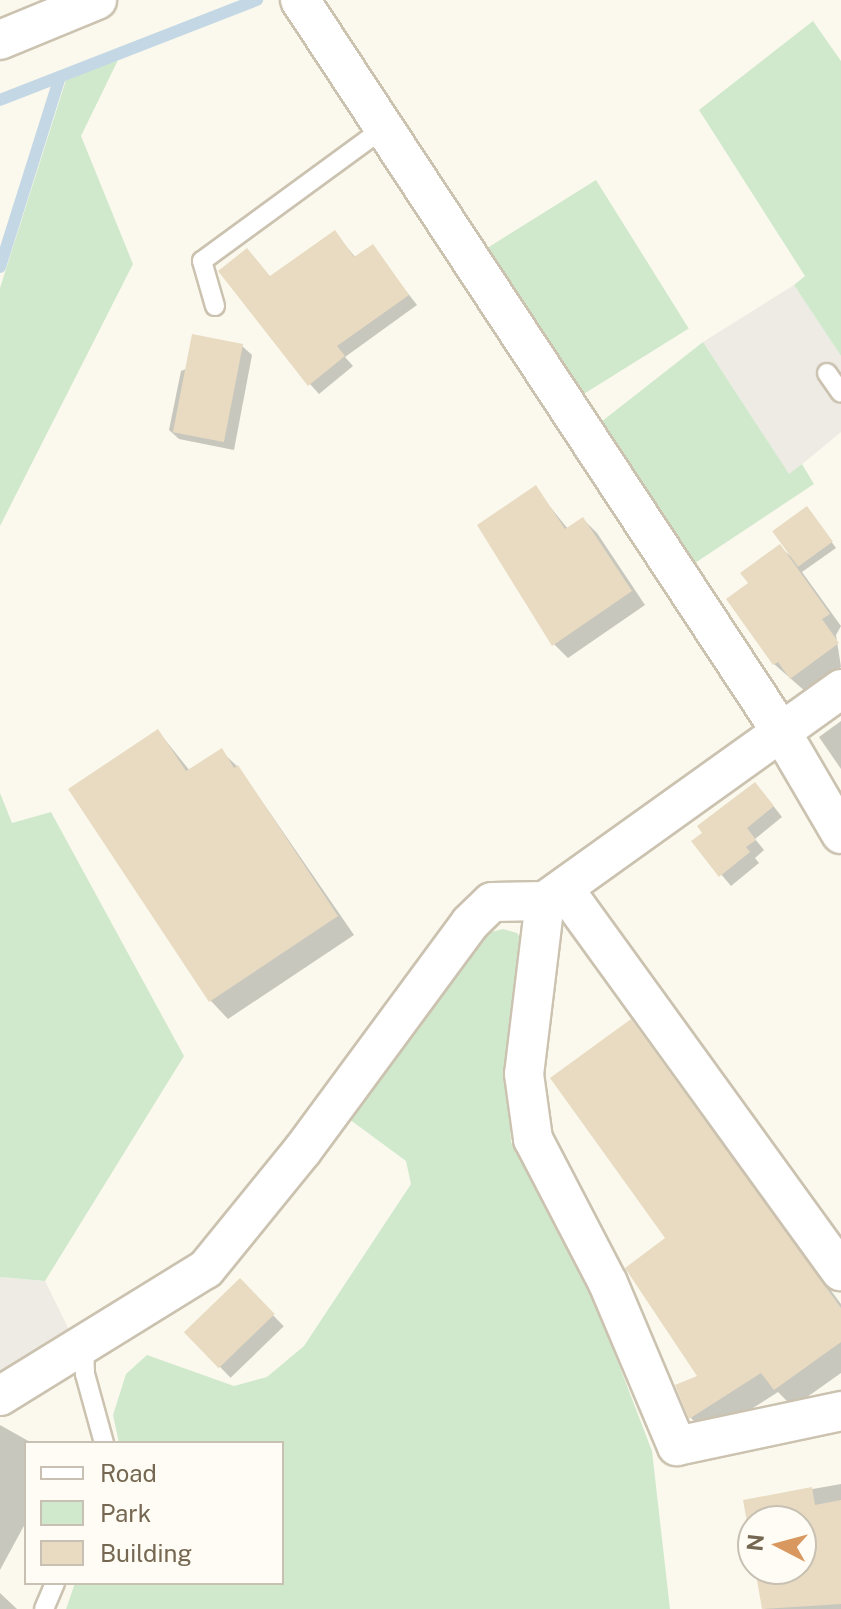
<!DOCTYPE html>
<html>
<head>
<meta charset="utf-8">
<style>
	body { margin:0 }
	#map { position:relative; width:841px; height:1609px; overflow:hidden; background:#fbf9ed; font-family:"Public Sans",sans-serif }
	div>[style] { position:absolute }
	.industrial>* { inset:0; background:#eeebe5 }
	.green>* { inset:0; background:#d0e9cc; transform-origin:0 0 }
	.shadow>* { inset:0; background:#0003; transform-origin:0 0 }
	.stream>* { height:12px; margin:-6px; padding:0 6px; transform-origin:6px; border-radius:6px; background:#c3d7e4 }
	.building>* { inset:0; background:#e9dbc2; transform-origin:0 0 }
	.roads { filter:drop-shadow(2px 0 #cbc2b0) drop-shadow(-2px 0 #cbc2b0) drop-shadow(0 2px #cbc2b0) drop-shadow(0 -2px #cbc2b0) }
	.service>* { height:18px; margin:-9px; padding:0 9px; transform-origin:9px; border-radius:9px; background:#fff }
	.minor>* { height:38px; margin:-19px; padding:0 19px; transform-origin:19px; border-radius:19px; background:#fff }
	span { translate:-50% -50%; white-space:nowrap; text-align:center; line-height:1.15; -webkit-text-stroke:6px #fefcf4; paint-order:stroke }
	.legend { position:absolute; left:24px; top:1441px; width:260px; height:144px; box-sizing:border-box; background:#fefcf4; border:2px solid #c7c0b3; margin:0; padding:10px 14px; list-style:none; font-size:24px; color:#756751 }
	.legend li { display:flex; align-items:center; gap:16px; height:40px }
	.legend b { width:40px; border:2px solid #c7c0b3 }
	.north { position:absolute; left:737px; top:1505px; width:80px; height:80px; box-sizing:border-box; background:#fefcf4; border:2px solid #c7c0b3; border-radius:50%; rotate:276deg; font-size:22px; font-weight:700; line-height:32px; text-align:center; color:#756751 }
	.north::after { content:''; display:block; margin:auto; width:28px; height:36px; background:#d9985f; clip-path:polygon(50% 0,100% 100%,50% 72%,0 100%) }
</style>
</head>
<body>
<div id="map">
	<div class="industrial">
		<div style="clip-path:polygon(794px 285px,841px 356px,841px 432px,789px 475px,703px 342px)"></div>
		<div style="clip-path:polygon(0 1277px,45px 1281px,74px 1340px,0 1384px)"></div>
	</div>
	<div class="green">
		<div style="clip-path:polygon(813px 21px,841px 61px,841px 356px,794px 285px,805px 276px,699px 110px)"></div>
		<div style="clip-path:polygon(118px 60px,81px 136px,133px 264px,0 526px,0 288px,66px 80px)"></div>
		<div style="left:596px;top:180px;width:175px;height:131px;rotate:58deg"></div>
		<div style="clip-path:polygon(703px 342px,789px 474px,802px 464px,814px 484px,695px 563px,601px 422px)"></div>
		<div style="clip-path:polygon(0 793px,12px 823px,51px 812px,184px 1056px,45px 1281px,0 1277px)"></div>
		<div style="clip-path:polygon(503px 929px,517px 933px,525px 944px,507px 1074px,511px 1142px,588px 1284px,652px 1451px,670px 1609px,66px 1609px,75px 1583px,282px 1583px,282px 1443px,119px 1443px,113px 1415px,126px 1374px,147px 1355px,234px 1386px,267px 1377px,304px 1346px,411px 1184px,406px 1161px,349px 1119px,347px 1108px,479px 935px)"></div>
	</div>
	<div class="shadow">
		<div style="clip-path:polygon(335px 233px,356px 258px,372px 247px,417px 305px,345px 357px,353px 366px,319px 394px,310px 384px,271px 277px)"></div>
		<div style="clip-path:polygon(242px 346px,252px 355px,234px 450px,179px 439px,169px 430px,181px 371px)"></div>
		<div style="clip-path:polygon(535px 488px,568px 529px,583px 519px,597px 533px,645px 605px,568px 658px,554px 644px)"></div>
		<div style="clip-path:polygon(811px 514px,836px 548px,802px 572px,841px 626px,836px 635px,841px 667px,806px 692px,774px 664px,751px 583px,780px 547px,795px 560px)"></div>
		<div style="clip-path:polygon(841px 721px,841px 769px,819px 737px)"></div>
		<div style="clip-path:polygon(158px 731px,190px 771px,221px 751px,239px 768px,354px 935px,228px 1019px,211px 1001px,71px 789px)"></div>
		<div style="clip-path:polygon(764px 794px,782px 817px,755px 839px,764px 850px,755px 858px,759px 863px,731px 886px,694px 842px)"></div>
		<div style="clip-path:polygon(631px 1022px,841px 1304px,841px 1373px,793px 1407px,778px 1392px,709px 1436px,691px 1418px,678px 1386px,700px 1377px,668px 1239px)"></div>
		<div style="left:240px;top:1281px;width:63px;height:74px;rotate:46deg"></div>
		<div style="clip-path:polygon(0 1425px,32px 1443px,26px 1443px,26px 1522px,0 1570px)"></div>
		<div style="clip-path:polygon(841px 1484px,841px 1609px,765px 1609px,757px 1569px,801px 1569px,801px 1521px,753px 1521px,753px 1545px,745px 1501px)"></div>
		<div style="clip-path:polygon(0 1593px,17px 1609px,0 1609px)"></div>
	</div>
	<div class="stream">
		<div style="left:0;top:100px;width:276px;rotate:-21.3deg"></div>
		<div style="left:0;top:267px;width:199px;rotate:-72.5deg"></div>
	</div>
	<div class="building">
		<div style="clip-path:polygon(335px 230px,354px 257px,373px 244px,409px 295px,337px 346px,345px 356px,308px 386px,218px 271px,247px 248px,270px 276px)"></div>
		<div style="left:192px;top:334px;width:52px;height:100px;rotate:11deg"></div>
		<div style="clip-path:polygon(536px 485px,565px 529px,583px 517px,632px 591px,552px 646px,477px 525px)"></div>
		<div style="left:807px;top:506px;width:44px;height:43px;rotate:54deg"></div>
		<div style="clip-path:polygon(780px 544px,830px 614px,822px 619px,839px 643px,790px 679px,778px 662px,773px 665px,726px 599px,748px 583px,740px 573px)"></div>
		<div style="clip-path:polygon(158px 729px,186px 771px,222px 748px,234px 768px,238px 765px,338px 916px,209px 1002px,68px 789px)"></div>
		<div style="clip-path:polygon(755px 782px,774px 806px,747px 828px,756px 840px,746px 847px,750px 852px,719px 877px,691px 841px,702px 833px,697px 826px)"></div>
		<div style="clip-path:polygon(631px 1019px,841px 1308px,841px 1342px,774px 1390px,761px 1373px,689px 1419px,675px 1385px,697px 1376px,625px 1268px,665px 1238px,550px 1078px)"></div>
		<div style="left:240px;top:1278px;width:50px;height:78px;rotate:46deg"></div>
		<div style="clip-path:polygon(812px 1487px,815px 1505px,841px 1500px,841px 1604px,762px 1609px,755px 1569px,801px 1569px,801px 1521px,753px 1521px,753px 1556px,743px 1500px)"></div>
	</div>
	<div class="roads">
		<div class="service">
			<div style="left:215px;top:306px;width:47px;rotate:-106.1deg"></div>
			<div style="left:202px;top:261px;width:225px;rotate:-36.2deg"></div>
			<div style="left:827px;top:373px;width:24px;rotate:55deg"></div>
			<div style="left:84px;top:1345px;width:29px;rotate:88deg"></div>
			<div style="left:85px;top:1374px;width:72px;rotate:74.6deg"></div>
			<div style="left:44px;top:1609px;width:28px;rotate:-67deg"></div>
		</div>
		<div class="minor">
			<div style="left:300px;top:0;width:877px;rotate:56.67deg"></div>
			<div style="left:782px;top:733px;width:117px;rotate:59.7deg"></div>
			<div style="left:0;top:40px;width:105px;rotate:-22.4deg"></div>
			<div style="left:564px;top:889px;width:472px;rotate:54.1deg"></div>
			<div style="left:545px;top:901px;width:174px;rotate:96.9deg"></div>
			<div style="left:524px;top:1074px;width:66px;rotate:82.1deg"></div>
			<div style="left:533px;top:1139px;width:162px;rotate:62.5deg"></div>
			<div style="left:608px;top:1283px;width:177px;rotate:67.1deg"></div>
			<div style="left:677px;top:1446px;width:168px;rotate:-12deg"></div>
			<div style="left:0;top:1396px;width:242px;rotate:-31.7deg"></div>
			<div style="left:206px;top:1269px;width:152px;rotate:-50.9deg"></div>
			<div style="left:302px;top:1151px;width:283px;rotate:-53.6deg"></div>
			<div style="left:470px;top:923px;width:30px;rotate:-44deg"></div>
			<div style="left:492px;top:902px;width:53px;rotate:-1.1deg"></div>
			<div style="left:545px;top:901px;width:364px;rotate:-35.6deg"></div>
		</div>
	</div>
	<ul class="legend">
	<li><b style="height:10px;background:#fff"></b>Road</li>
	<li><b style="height:22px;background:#d0e9cc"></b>Park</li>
	<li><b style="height:22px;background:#e9dbc2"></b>Building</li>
	</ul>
	<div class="north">N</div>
</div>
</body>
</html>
